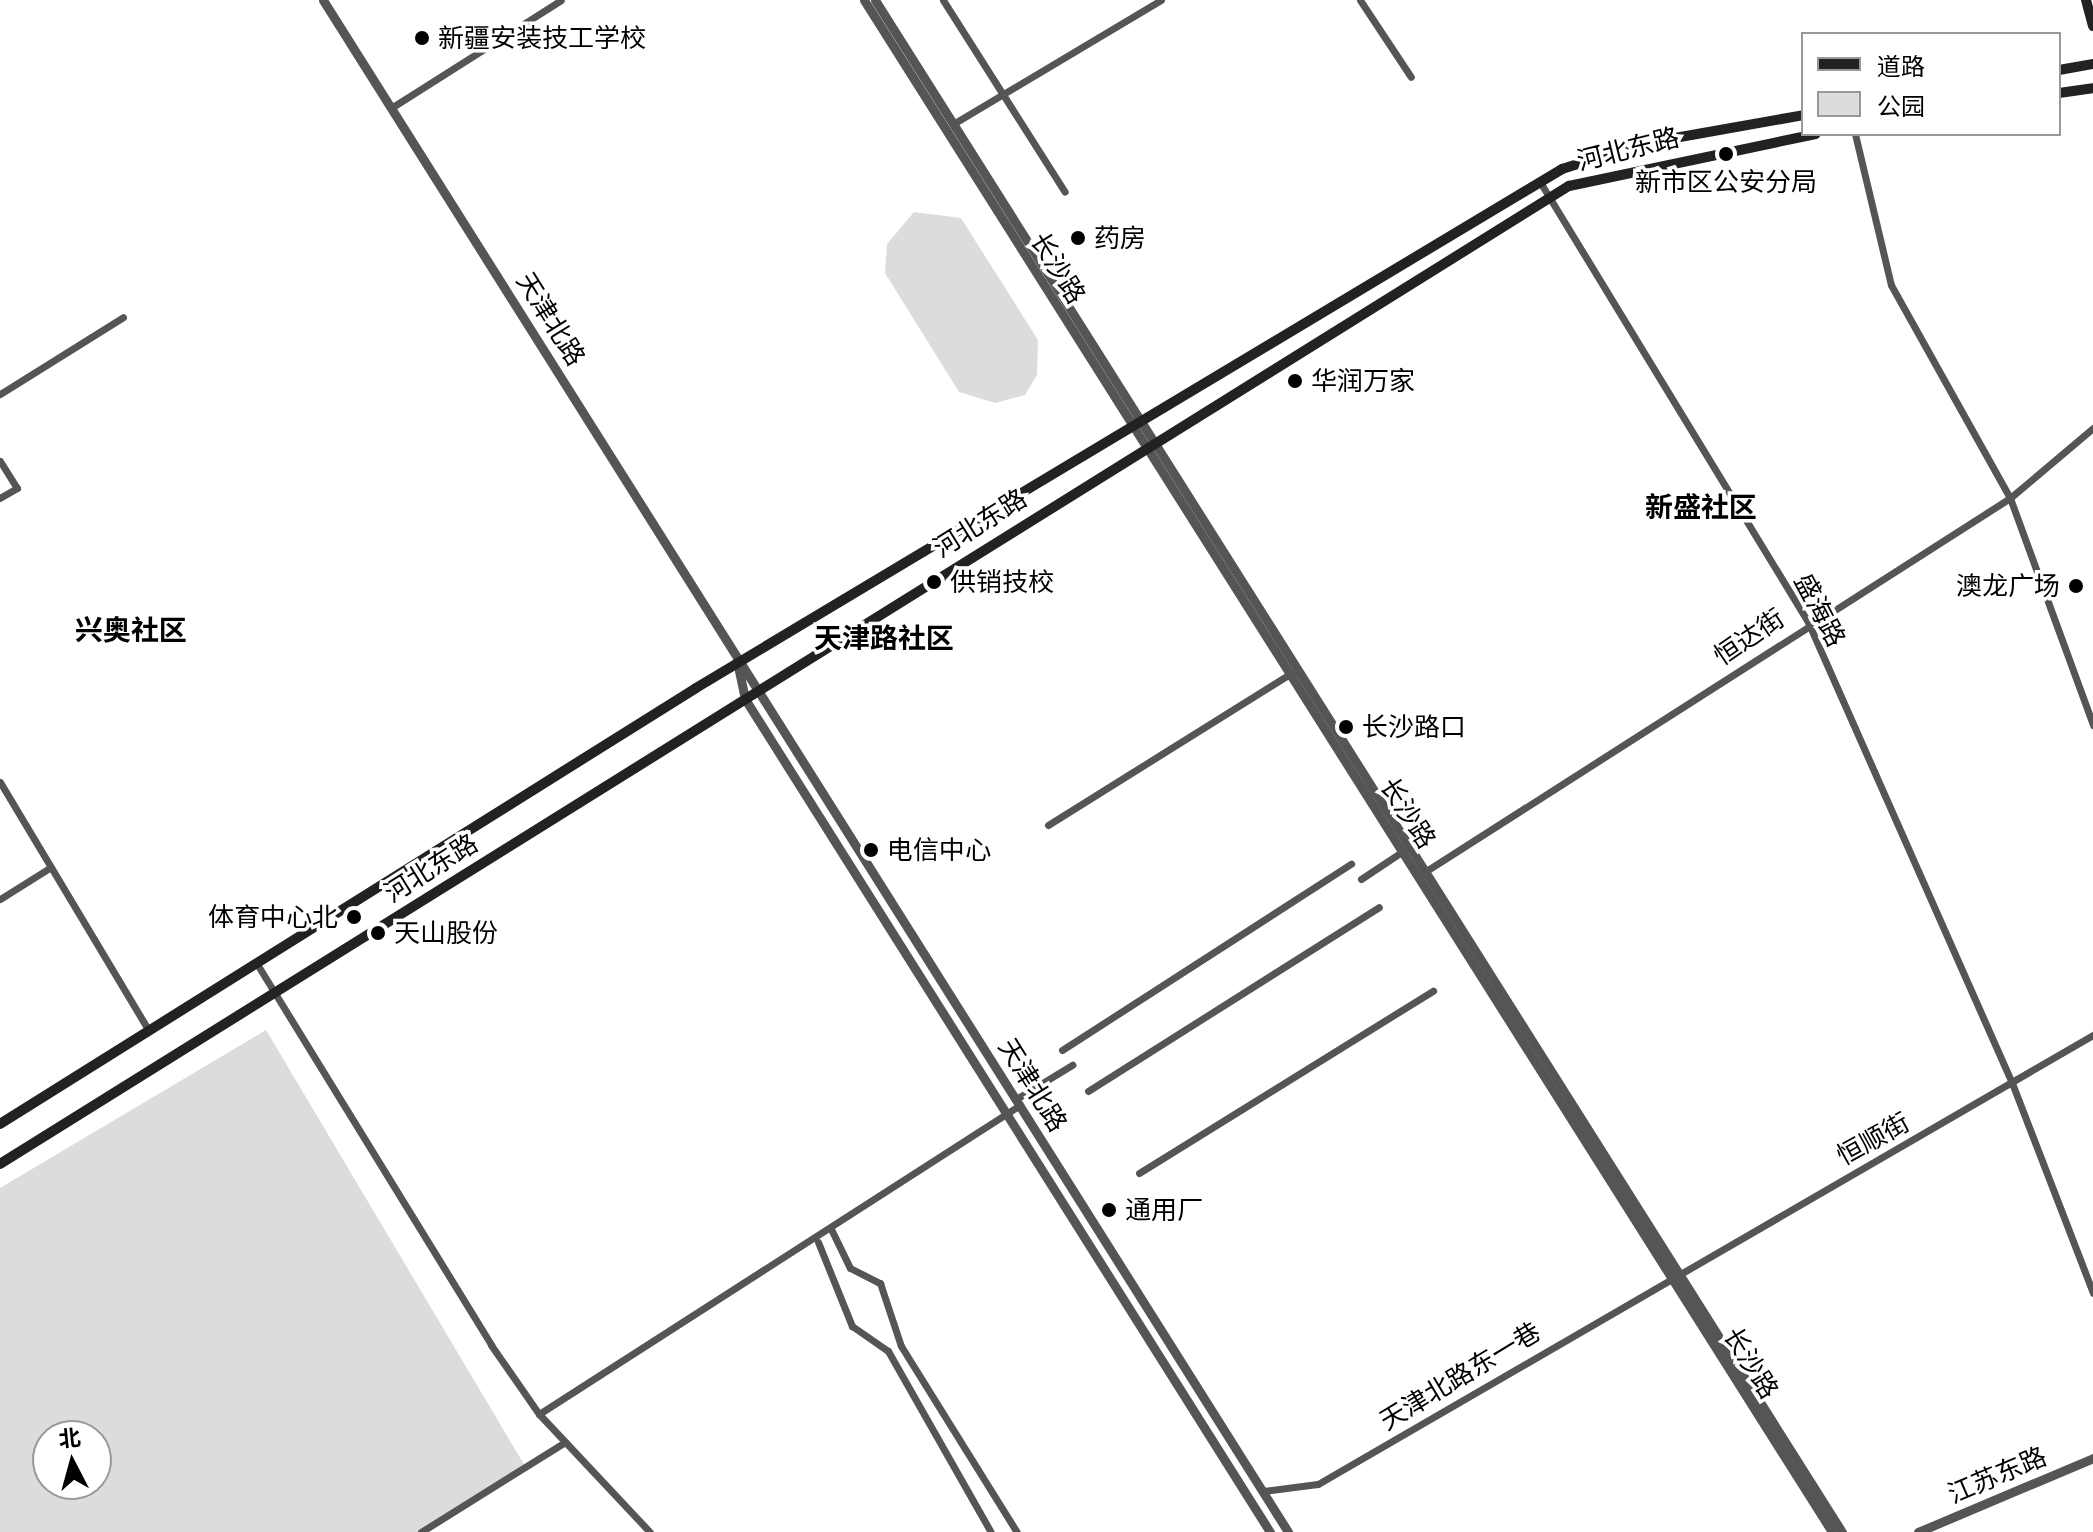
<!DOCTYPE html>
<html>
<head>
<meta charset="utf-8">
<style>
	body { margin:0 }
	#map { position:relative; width:2093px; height:1532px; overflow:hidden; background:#fff; font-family:Inter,"Noto Sans SC",sans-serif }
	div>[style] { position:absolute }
	.green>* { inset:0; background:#dcdcdc }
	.minor>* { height:7px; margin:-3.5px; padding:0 3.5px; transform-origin:3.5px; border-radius:3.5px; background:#555 }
	.tertiary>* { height:9px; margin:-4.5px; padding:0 4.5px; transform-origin:4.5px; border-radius:4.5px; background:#555 }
	.secondary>* { height:10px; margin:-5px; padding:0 5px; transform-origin:5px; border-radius:5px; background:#222 }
	.dots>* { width:22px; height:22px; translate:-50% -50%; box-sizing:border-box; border:4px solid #fff; border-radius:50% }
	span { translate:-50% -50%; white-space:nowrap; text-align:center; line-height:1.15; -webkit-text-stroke:7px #fff; paint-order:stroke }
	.poi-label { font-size:26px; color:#000 }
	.left { translate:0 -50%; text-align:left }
	.right { translate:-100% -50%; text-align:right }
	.street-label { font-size:26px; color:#000 }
	.neighbourhood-label { font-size:28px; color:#000; font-weight:700 }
	.legend { position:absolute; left:1801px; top:32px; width:260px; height:104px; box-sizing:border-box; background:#fff; border:2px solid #999; margin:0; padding:10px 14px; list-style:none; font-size:24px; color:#000 }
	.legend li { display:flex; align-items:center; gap:16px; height:40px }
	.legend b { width:40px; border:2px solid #999 }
	.north { position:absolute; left:32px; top:1420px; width:80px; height:80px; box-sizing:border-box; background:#fff; border:2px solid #999; border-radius:50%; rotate:354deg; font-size:22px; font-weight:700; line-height:32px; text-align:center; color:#000 }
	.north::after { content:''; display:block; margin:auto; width:28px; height:36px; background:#000; clip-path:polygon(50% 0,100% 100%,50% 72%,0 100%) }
</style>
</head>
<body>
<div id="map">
	<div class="green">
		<div style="clip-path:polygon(914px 212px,961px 218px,1038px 340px,1037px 375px,1025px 395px,995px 403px,959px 392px,885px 273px,887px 244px)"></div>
		<div style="clip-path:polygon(evenodd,266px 1030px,525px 1466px,427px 1532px,0 1532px,0 1188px,266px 1030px,48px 1436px,96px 1436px,96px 1484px,48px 1484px,48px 1436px)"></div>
	</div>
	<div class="minor">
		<div style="left:943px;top:0;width:227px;rotate:57.6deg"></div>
		<div style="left:1360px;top:0;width:92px;rotate:56.5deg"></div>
		<div style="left:391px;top:108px;width:201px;rotate:-32.4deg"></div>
		<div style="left:953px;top:124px;width:242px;rotate:-30.8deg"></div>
		<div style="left:1855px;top:134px;width:155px;rotate:76.6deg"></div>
		<div style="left:1891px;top:285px;width:244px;rotate:60.8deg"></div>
		<div style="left:2010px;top:498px;width:242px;rotate:69.9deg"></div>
		<div style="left:1540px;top:182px;width:515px;rotate:58.65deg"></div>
		<div style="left:1808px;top:622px;width:504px;rotate:66.13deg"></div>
		<div style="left:2012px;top:1083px;width:225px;rotate:68.9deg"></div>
		<div style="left:0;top:394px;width:145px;rotate:-32deg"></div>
		<div style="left:0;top:461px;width:32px;rotate:58deg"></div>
		<div style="left:17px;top:488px;width:20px;rotate:150deg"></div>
		<div style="left:0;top:782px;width:290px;rotate:59.1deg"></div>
		<div style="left:1048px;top:825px;width:287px;rotate:-32deg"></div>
		<div style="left:1423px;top:873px;width:697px;rotate:-32.57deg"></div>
		<div style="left:2010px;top:498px;width:109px;rotate:-40.1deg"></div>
		<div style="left:1361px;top:879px;width:54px;rotate:-33.7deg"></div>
		<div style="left:0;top:899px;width:60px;rotate:-32.1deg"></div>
		<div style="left:257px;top:964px;width:447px;rotate:58.4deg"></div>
		<div style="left:491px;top:1345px;width:84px;rotate:55.2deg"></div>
		<div style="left:539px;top:1414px;width:162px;rotate:46.8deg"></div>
		<div style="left:1062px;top:1050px;width:344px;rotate:-32.8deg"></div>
		<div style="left:1088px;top:1091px;width:344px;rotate:-32.3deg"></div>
		<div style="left:1016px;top:1099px;width:66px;rotate:-31.3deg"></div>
		<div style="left:1139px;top:1173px;width:346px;rotate:-31.8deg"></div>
		<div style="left:832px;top:1231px;width:41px;rotate:64.1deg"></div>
		<div style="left:850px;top:1268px;width:34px;rotate:27deg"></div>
		<div style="left:880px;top:1283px;width:66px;rotate:71.6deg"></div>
		<div style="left:901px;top:1346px;width:219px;rotate:58.1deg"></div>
		<div style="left:818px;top:1242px;width:91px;rotate:68deg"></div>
		<div style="left:852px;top:1326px;width:44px;rotate:34.8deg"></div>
		<div style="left:888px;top:1351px;width:208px;rotate:60.4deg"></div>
		<div style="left:539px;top:1414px;width:572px;rotate:-32.72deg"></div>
		<div style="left:1263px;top:1491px;width:55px;rotate:-7.3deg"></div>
		<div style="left:1318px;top:1484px;width:896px;rotate:-30.09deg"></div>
		<div style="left:421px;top:1532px;width:170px;rotate:-32deg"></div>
	</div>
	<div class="tertiary">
		<div style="left:323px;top:0;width:1811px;rotate:57.79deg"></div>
		<div style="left:864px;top:0;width:1812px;rotate:57.71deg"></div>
		<div style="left:875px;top:0;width:1812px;rotate:57.74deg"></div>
		<div style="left:738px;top:666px;width:34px;rotate:78deg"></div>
		<div style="left:745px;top:699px;width:985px;rotate:57.78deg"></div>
		<div style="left:1918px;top:1532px;width:190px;rotate:-22.9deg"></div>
	</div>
	<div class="secondary">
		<div style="left:2086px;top:0;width:27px;rotate:75deg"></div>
		<div style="left:2059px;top:70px;width:35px;rotate:-10deg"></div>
		<div style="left:2059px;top:93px;width:34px;rotate:-8deg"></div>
		<div style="left:0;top:1124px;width:821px;rotate:-32.06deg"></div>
		<div style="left:696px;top:688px;width:1010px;rotate:-30.93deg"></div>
		<div style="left:1562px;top:169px;width:83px;rotate:-17.6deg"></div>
		<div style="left:1641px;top:144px;width:165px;rotate:-10.1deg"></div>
		<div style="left:0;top:1164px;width:1849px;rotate:-31.94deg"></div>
		<div style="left:1569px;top:186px;width:252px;rotate:-11.9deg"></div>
	</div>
	<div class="dots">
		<div style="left:422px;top:38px;background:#000"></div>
		<div style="left:1726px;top:154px;background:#000"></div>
		<div style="left:1078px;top:238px;background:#000"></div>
		<div style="left:1295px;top:381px;background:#000"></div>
		<div style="left:934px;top:582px;background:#000"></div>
		<div style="left:2076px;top:586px;background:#000"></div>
		<div style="left:1346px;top:727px;background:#000"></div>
		<div style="left:871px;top:850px;background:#000"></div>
		<div style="left:354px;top:917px;background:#000"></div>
		<div style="left:378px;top:933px;background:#000"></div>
		<div style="left:1109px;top:1210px;background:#000"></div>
	</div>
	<div class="poi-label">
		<span class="left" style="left:438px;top:38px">新疆安装技工学校</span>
		<span style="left:1726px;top:182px">新市区公安分局</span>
		<span class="left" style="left:1094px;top:238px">药房</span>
		<span class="left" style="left:1311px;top:381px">华润万家</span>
		<span class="left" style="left:950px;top:582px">供销技校</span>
		<span class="right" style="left:2060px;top:586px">澳龙广场</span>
		<span class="left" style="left:1362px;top:727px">长沙路口</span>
		<span class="left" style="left:887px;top:850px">电信中心</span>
		<span class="right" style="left:338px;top:917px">体育中心北</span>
		<span class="left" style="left:394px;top:933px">天山股份</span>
		<span class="left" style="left:1125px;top:1210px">通用厂</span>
	</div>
	<div class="street-label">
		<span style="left:1628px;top:149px;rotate:-14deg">河北东路</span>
		<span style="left:1058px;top:268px;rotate:58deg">长沙路</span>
		<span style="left:551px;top:319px;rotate:58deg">天津北路</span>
		<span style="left:980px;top:523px;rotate:-32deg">河北东路</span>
		<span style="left:1820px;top:610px;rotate:62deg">盛海路</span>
		<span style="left:1749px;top:637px;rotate:-34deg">恒达街</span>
		<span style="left:1408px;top:813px;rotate:57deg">长沙路</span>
		<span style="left:431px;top:868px;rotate:-32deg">河北东路</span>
		<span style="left:1033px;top:1085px;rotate:58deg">天津北路</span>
		<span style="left:1873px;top:1139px;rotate:-29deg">恒顺街</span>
		<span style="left:1751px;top:1363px;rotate:58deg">长沙路</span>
		<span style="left:1460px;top:1376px;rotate:-31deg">天津北路东一巷</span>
		<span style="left:1997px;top:1475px;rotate:-23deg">江苏东路</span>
	</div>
	<div class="neighbourhood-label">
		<span style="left:1701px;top:507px">新盛社区</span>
		<span style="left:131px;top:630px">兴奥社区</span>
		<span style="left:884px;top:638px">天津路社区</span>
	</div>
	<ul class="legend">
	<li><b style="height:10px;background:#222"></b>道路</li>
	<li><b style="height:22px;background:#dcdcdc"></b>公园</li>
	</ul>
	<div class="north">北</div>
</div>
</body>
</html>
